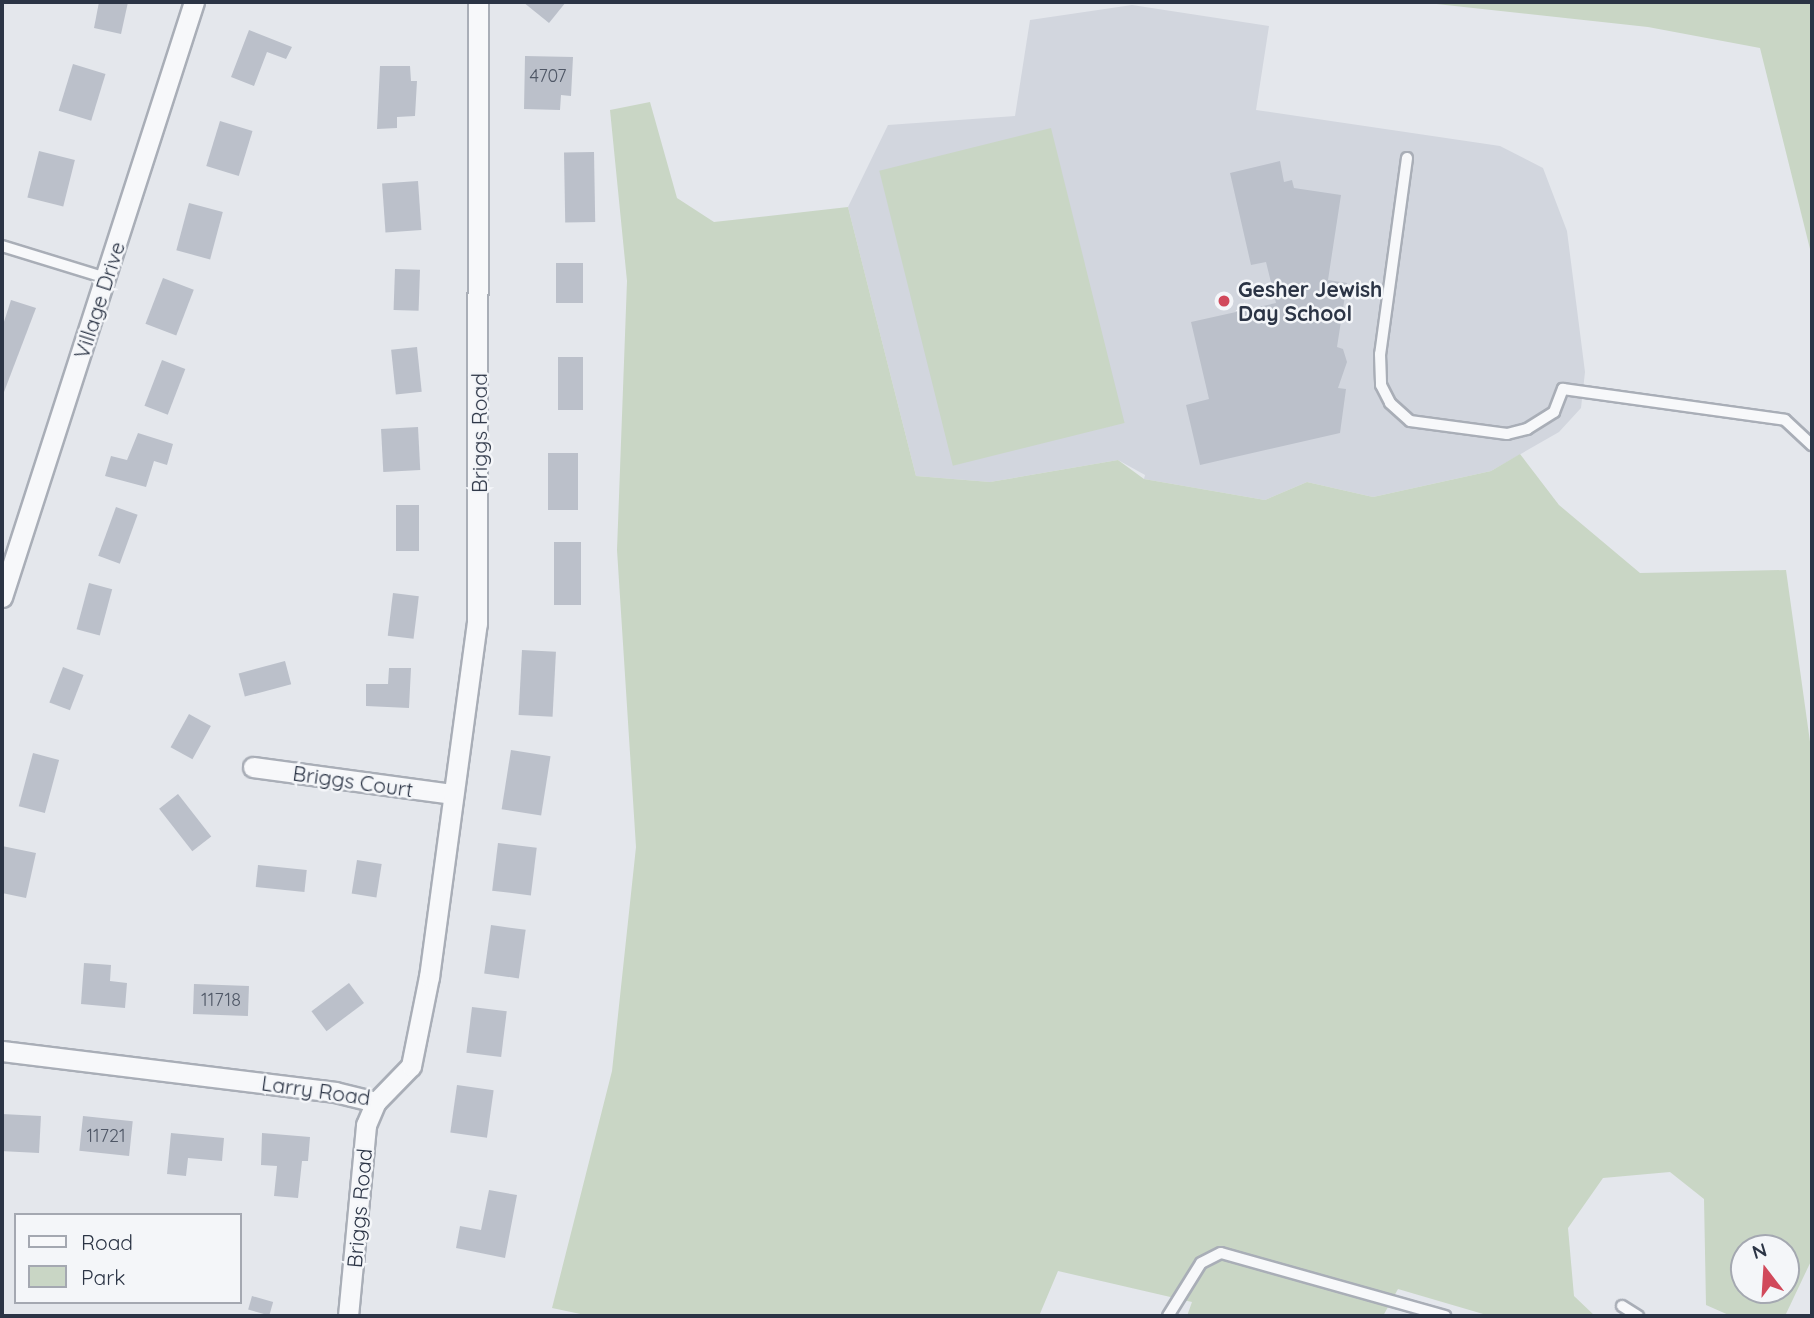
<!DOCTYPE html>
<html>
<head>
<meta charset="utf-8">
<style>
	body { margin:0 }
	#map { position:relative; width:1814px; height:1318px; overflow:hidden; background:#e4e7ec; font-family:Quicksand,sans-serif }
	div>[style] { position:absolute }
	.built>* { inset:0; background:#d2d6de }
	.green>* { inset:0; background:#c9d6c5; transform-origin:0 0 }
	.building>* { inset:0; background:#bbc0ca; transform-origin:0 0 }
	.roads { filter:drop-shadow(2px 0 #a9aeb7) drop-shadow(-2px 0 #a9aeb7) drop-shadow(0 2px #a9aeb7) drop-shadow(0 -2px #a9aeb7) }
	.lane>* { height:10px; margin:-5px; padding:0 5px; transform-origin:5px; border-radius:5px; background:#f7f8fa }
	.street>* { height:19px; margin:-9.5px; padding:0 9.5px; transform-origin:9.5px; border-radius:9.5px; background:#f7f8fa }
	.dots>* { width:19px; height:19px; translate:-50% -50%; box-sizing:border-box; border:4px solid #f4f6f9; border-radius:50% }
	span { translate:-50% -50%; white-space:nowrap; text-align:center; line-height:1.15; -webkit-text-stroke:5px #f4f6f9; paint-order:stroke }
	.number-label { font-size:18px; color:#4f5766 }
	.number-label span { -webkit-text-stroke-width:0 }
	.poi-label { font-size:21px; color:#2b3445; font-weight:700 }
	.left { translate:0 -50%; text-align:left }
	.street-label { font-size:21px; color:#2b3445 }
	.frame { position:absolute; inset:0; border:4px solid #2b3445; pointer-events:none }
	.legend { position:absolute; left:14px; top:1213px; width:228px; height:91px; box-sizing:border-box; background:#f4f6f9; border:2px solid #a4a8b1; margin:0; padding:9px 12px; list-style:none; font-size:21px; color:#2b3445 }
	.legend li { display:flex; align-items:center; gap:14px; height:35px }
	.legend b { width:35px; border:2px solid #a4a8b1 }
	.north { position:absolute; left:1730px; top:1234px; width:70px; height:70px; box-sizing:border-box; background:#f4f6f9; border:2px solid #a4a8b1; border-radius:50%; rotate:343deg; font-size:19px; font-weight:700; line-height:28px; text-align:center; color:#2b3445 }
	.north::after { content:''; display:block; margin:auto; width:24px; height:32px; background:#d1495b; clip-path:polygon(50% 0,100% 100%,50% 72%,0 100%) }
</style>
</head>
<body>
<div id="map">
	<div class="built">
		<div style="clip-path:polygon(1132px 5px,1269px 26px,1256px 110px,1500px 146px,1543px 168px,1567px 231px,1585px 372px,1581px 408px,1559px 432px,1491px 471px,1373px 497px,1307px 482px,1265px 500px,1144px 479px,1145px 475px,1118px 460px,990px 482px,916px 476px,848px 207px,888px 125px,1015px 116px,1030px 20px)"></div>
	</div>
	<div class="green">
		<div style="clip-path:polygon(1418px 2px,1812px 2px,1812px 257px,1760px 48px,1648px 27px)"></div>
		<div style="clip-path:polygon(evenodd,650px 102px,677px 198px,714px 222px,848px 207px,916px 476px,990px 482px,1118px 460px,1144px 479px,1265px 500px,1307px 482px,1373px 497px,1491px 471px,1520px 454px,1559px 505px,1640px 573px,1786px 570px,1812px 756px,1812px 1259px,1785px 1316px,1731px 1316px,1706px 1305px,1704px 1199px,1670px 1172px,1603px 1178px,1568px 1228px,1574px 1296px,1595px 1316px,1490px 1316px,1398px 1289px,1383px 1316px,1187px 1316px,1192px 1302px,1058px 1271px,1039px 1316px,590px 1316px,552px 1308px,612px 1071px,636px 847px,617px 550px,627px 281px,610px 110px,650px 102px,1744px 1248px,1786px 1248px,1786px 1290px,1744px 1290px,1744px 1248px)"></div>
		<div style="left:1051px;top:128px;width:304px;height:177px;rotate:76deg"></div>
	</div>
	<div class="building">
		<div style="clip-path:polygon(99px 2px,128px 2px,121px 34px,94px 28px)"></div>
		<div style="clip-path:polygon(523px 2px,566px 2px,549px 23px)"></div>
		<div style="clip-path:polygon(249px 30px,292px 47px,286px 59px,267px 52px,254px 86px,231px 77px)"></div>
		<div style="clip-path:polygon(525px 56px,573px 57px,571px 96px,561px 95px,560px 110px,524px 109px)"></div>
		<div style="left:73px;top:64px;width:34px;height:49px;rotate:17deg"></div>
		<div style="clip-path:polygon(380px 66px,410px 66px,411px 81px,417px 81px,415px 116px,397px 117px,397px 128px,377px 129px)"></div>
		<div style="left:220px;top:121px;width:34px;height:47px;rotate:17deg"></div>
		<div style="left:39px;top:151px;width:37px;height:48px;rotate:14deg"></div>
		<div style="left:594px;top:152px;width:70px;height:30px;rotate:89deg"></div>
		<div style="clip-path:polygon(1280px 161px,1284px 182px,1292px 180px,1294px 188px,1341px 195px,1328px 280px,1347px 283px,1337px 347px,1343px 349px,1347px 362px,1338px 388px,1346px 389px,1340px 433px,1200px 465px,1186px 405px,1209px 399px,1191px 322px,1276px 303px,1266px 262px,1251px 265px,1230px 173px)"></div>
		<div style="left:418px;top:181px;width:49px;height:36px;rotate:86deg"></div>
		<div style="left:189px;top:203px;width:35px;height:49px;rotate:15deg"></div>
		<div style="left:556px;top:263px;width:27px;height:40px"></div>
		<div style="left:395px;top:269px;width:25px;height:41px;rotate:2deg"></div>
		<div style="left:163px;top:278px;width:33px;height:49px;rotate:21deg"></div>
		<div style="clip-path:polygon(11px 300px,36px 308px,4px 392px,2px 328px)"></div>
		<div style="left:417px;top:347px;width:45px;height:26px;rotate:84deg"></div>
		<div style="left:558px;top:357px;width:25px;height:53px"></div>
		<div style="left:162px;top:360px;width:25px;height:49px;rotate:21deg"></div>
		<div style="left:418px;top:427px;width:43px;height:37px;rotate:87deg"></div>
		<div style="clip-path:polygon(138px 433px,173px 444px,167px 465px,154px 461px,146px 487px,105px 476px,111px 456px,127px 460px)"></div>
		<div style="left:548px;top:453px;width:30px;height:57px"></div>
		<div style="left:396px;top:505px;width:23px;height:46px"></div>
		<div style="left:116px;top:507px;width:23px;height:52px;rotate:20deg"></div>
		<div style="left:554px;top:542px;width:27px;height:63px"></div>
		<div style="left:89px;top:583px;width:24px;height:48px;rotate:15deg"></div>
		<div style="left:393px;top:593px;width:26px;height:43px;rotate:7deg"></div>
		<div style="left:522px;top:650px;width:34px;height:65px;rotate:3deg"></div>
		<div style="left:285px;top:661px;width:24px;height:48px;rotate:75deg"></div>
		<div style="left:63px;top:667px;width:22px;height:38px;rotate:21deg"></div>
		<div style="clip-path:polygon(389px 668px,411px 668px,409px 708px,366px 706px,366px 684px,388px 684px)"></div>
		<div style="left:189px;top:714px;width:25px;height:38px;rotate:29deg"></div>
		<div style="left:511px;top:750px;width:40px;height:60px;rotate:9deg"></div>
		<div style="left:33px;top:753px;width:27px;height:55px;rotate:15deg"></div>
		<div style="left:178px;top:794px;width:54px;height:24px;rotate:52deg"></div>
		<div style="left:498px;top:843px;width:39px;height:48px;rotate:7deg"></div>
		<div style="clip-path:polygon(2px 846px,36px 853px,26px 898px,2px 893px)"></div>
		<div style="left:357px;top:860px;width:25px;height:34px;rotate:9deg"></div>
		<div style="left:258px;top:865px;width:49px;height:22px;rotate:6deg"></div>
		<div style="left:491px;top:925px;width:35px;height:49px;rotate:8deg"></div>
		<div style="clip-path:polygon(84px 963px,111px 965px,110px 981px,127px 983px,125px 1008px,81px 1004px)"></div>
		<div style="left:349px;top:983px;width:25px;height:47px;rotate:53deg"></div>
		<div style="left:194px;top:984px;width:55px;height:30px;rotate:2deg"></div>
		<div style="left:472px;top:1007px;width:35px;height:46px;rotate:7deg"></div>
		<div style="left:457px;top:1085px;width:37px;height:48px;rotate:8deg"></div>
		<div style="left:2px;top:1114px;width:39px;height:37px;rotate:3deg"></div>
		<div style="left:83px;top:1116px;width:50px;height:35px;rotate:6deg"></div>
		<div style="clip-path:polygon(171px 1133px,224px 1138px,222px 1161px,188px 1158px,186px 1176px,167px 1174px)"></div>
		<div style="clip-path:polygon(262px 1133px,310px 1137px,308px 1161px,302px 1161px,298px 1198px,274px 1196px,277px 1166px,261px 1165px)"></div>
		<div style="clip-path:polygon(489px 1190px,517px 1195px,505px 1258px,456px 1248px,460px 1226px,481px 1230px)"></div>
		<div style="left:252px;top:1296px;width:22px;height:14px;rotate:16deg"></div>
	</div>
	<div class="roads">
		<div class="lane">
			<div style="left:1407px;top:158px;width:198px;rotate:97.8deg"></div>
			<div style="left:1380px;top:354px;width:31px;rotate:88deg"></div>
			<div style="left:1381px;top:385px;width:20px;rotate:63deg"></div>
			<div style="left:1390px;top:403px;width:27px;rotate:42deg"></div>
			<div style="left:1410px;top:421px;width:98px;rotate:7.6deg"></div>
			<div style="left:1507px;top:434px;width:21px;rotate:-14deg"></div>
			<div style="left:1527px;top:429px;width:32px;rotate:-32deg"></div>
			<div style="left:1554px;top:412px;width:25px;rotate:-69deg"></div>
			<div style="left:1563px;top:389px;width:224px;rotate:7.9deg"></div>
			<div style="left:1785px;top:420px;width:37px;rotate:43deg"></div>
			<div style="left:2px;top:246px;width:109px;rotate:17.1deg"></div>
			<div style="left:1622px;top:1306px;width:19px;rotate:32deg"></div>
			<div style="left:1168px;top:1316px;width:62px;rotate:-58.1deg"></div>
			<div style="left:1201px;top:1263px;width:22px;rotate:-27deg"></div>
			<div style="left:1221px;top:1253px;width:233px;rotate:15.7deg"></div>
		</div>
		<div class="street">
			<div style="left:2px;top:597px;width:625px;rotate:-72.12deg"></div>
			<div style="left:253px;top:767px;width:202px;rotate:7.7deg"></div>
			<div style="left:2px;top:1051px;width:336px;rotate:7deg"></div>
			<div style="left:335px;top:1092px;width:42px;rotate:13.7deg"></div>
			<div style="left:376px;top:1102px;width:50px;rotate:-45.8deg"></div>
			<div style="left:411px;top:1066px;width:91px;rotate:-78.6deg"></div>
			<div style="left:429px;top:977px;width:356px;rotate:-82.3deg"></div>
			<div style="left:477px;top:624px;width:622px;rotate:-89.91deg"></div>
			<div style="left:348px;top:1316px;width:192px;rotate:-84.6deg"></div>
			<div style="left:366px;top:1125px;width:25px;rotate:-67deg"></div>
		</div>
	</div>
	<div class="dots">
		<div style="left:1224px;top:301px;background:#d1495b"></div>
	</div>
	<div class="number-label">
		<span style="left:548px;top:76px">4707</span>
		<span style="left:221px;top:1000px">11718</span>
		<span style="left:106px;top:1136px">11721</span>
	</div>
	<div class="poi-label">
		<span class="left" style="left:1238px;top:301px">Gesher Jewish<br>Day School</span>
	</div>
	<div class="street-label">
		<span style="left:99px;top:300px;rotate:-72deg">Village Drive</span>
		<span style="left:479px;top:433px;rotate:-90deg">Briggs Road</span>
		<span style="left:353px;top:781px;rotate:8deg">Briggs Court</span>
		<span style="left:316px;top:1090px;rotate:8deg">Larry Road</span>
		<span style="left:359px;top:1208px;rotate:-85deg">Briggs Road</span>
	</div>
	<div class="frame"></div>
	<ul class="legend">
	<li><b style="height:9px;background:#f7f8fa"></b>Road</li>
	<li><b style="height:19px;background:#c9d6c5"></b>Park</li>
	</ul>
	<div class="north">N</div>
</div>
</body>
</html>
